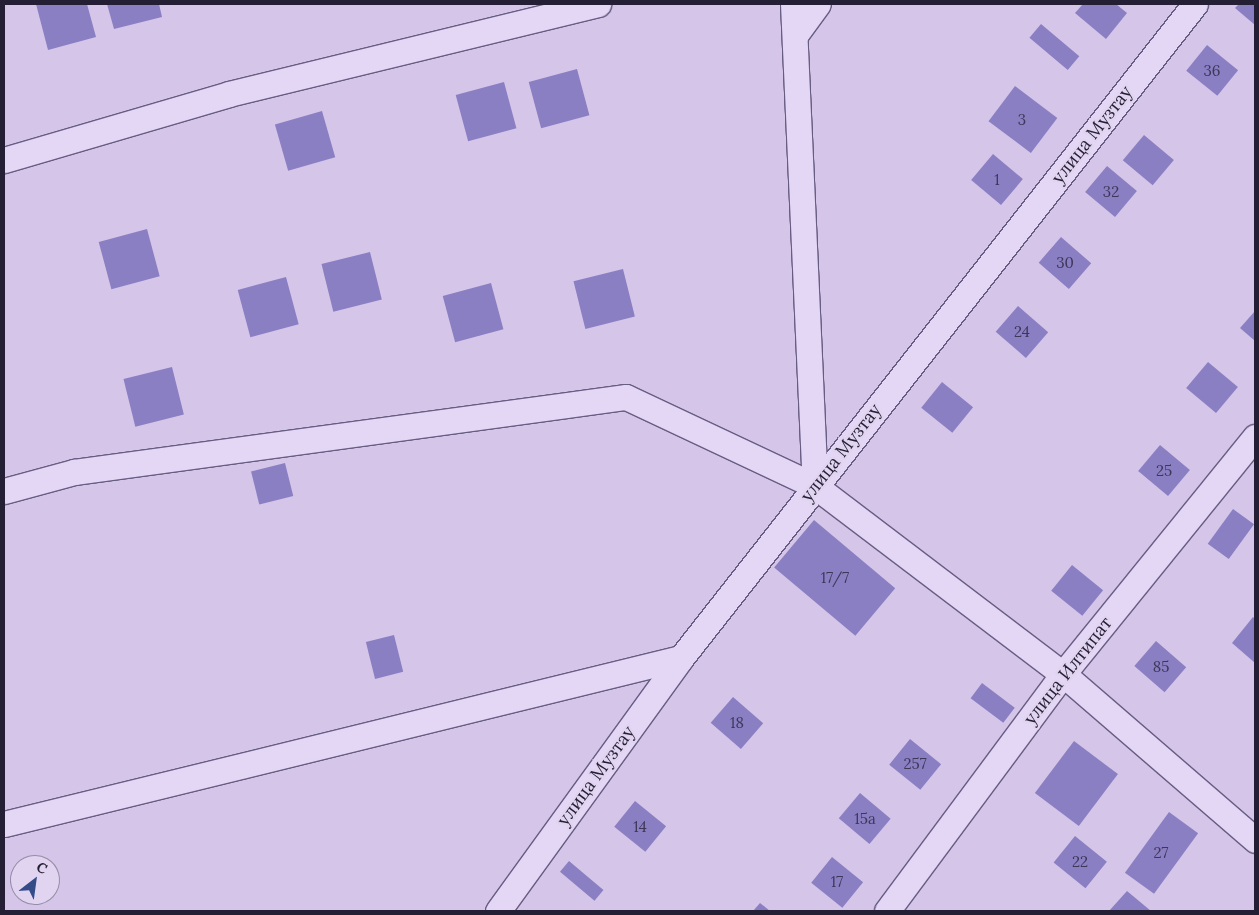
<!DOCTYPE html>
<html>
<head>
<meta charset="utf-8">
<style>
	body { margin:0 }
	#map { position:relative; width:1259px; height:915px; overflow:hidden; background:#d5c5e9; font-family:Lora,serif }
	div>[style] { position:absolute }
	.building>* { inset:0; background:#8a7fc3; transform-origin:0 0 }
	.roads { filter:drop-shadow(1px 0 #675d82) drop-shadow(-1px 0 #675d82) drop-shadow(0 1px #675d82) drop-shadow(0 -1px #675d82) }
	.minor>* { height:25px; margin:-12.5px; padding:0 12.5px; transform-origin:12.5px; border-radius:12.5px; background:#e4d7f5 }
	span { translate:-50% -50%; white-space:nowrap; text-align:center; line-height:1.15; -webkit-text-stroke:4.5px #e1d4f1; paint-order:stroke }
	.number-label { font-size:15px; color:#3e3758 }
	.number-label span { -webkit-text-stroke-width:0 }
	.street-label { font-size:18px; color:#241f34 }
	.frame { position:absolute; inset:0; border:5px solid #241f34; pointer-events:none }
	.north { position:absolute; left:10px; top:855px; width:50px; height:50px; box-sizing:border-box; background:#e1d4f1; border:1px solid #958ca5; border-radius:50%; rotate:30deg; font-size:14px; font-weight:700; line-height:20px; text-align:center; color:#241f34 }
	.north::after { content:''; display:block; margin:auto; width:18px; height:22px; background:#344b8a; clip-path:polygon(50% 0,100% 100%,50% 72%,0 100%) }
</style>
</head>
<body>
<div id="map">
	<div class="building">
		<div style="clip-path:polygon(36px 4px,87px 4px,96px 37px,48px 50px)"></div>
		<div style="clip-path:polygon(107px 4px,159px 4px,162px 17px,114px 29px)"></div>
		<div style="clip-path:polygon(1083px 4px,1116px 4px,1127px 13px,1106px 39px,1075px 13px)"></div>
		<div style="clip-path:polygon(1239px 4px,1255px 4px,1255px 25px,1235px 8px)"></div>
		<div style="left:1041px;top:24px;width:50px;height:18px;rotate:40deg"></div>
		<div style="left:1207px;top:45px;width:40px;height:33px;rotate:39deg"></div>
		<div style="left:577px;top:69px;width:48px;height:50px;rotate:75deg"></div>
		<div style="left:504px;top:82px;width:48px;height:50px;rotate:75deg"></div>
		<div style="left:1015px;top:86px;width:53px;height:44px;rotate:37deg"></div>
		<div style="left:322px;top:111px;width:48px;height:49px;rotate:74deg"></div>
		<div style="left:1144px;top:135px;width:39px;height:33px;rotate:40deg"></div>
		<div style="left:993px;top:154px;width:39px;height:34px;rotate:40deg"></div>
		<div style="left:1107px;top:166px;width:39px;height:34px;rotate:40deg"></div>
		<div style="left:147px;top:229px;width:49px;height:50px;rotate:75deg"></div>
		<div style="left:1061px;top:237px;width:40px;height:34px;rotate:41deg"></div>
		<div style="left:370px;top:252px;width:49px;height:50px;rotate:76deg"></div>
		<div style="left:623px;top:269px;width:49px;height:51px;rotate:76deg"></div>
		<div style="left:286px;top:277px;width:49px;height:50px;rotate:75deg"></div>
		<div style="left:491px;top:283px;width:48px;height:50px;rotate:75deg"></div>
		<div style="left:1018px;top:306px;width:40px;height:34px;rotate:41deg"></div>
		<div style="clip-path:polygon(1255px 311px,1255px 341px,1240px 328px)"></div>
		<div style="left:1208px;top:362px;width:39px;height:34px;rotate:40deg"></div>
		<div style="left:172px;top:367px;width:49px;height:50px;rotate:76deg"></div>
		<div style="left:942px;top:382px;width:40px;height:33px;rotate:39deg"></div>
		<div style="left:1160px;top:445px;width:39px;height:34px;rotate:40deg"></div>
		<div style="left:285px;top:463px;width:34px;height:35px;rotate:76deg"></div>
		<div style="left:1233px;top:509px;width:26px;height:43px;rotate:36deg"></div>
		<div style="left:814px;top:520px;width:106px;height:62px;rotate:40deg"></div>
		<div style="left:1072px;top:565px;width:40px;height:33px;rotate:39deg"></div>
		<div style="clip-path:polygon(1253px 617px,1255px 619px,1255px 663px,1232px 643px)"></div>
		<div style="left:394px;top:635px;width:38px;height:29px;rotate:76deg"></div>
		<div style="left:1156px;top:641px;width:40px;height:33px;rotate:41deg"></div>
		<div style="left:982px;top:683px;width:41px;height:19px;rotate:37deg"></div>
		<div style="left:733px;top:697px;width:40px;height:34px;rotate:41deg"></div>
		<div style="left:910px;top:739px;width:40px;height:33px;rotate:39deg"></div>
		<div style="left:1074px;top:741px;width:55px;height:65px;rotate:37deg"></div>
		<div style="left:860px;top:793px;width:40px;height:33px;rotate:40deg"></div>
		<div style="left:635px;top:801px;width:40px;height:33px;rotate:39deg"></div>
		<div style="left:1169px;top:812px;width:36px;height:75px;rotate:36deg"></div>
		<div style="left:1075px;top:836px;width:41px;height:34px;rotate:39deg"></div>
		<div style="left:832px;top:857px;width:40px;height:33px;rotate:39deg"></div>
		<div style="left:569px;top:861px;width:45px;height:14px;rotate:40deg"></div>
		<div style="clip-path:polygon(1127px 891px,1151px 911px,1109px 911px)"></div>
		<div style="clip-path:polygon(760px 903px,770px 911px,753px 911px)"></div>
	</div>
	<div class="roads">
		<div class="minor">
			<div style="left:793px;top:4px;width:483px;rotate:87.4deg"></div>
			<div style="left:796px;top:34px;width:37px;rotate:-54deg"></div>
			<div style="left:4px;top:160px;width:234px;rotate:-16.3deg"></div>
			<div style="left:229px;top:94px;width:380px;rotate:-13.7deg"></div>
			<div style="left:4px;top:491px;width:73px;rotate:-15.2deg"></div>
			<div style="left:74px;top:472px;width:557px;rotate:-7.74deg"></div>
			<div style="left:626px;top:397px;width:209px;rotate:25.2deg"></div>
			<div style="left:815px;top:486px;width:311px;rotate:37.2deg"></div>
			<div style="left:1063px;top:674px;width:254px;rotate:40.8deg"></div>
			<div style="left:4px;top:824px;width:697px;rotate:-13.78deg"></div>
			<div style="left:498px;top:911px;width:312px;rotate:-54.1deg"></div>
			<div style="left:681px;top:658px;width:832px;rotate:-51.84deg"></div>
			<div style="left:887px;top:911px;width:295px;rotate:-53.4deg"></div>
			<div style="left:1063px;top:674px;width:305px;rotate:-51deg"></div>
		</div>
	</div>
	<div class="number-label">
		<span style="left:1212px;top:71px">36</span>
		<span style="left:1022px;top:120px">3</span>
		<span style="left:997px;top:180px">1</span>
		<span style="left:1111px;top:192px">32</span>
		<span style="left:1065px;top:263px">30</span>
		<span style="left:1022px;top:332px">24</span>
		<span style="left:1164px;top:471px">25</span>
		<span style="left:835px;top:578px">17/7</span>
		<span style="left:1161px;top:667px">85</span>
		<span style="left:737px;top:723px">18</span>
		<span style="left:915px;top:764px">257</span>
		<span style="left:865px;top:819px">15а</span>
		<span style="left:640px;top:827px">14</span>
		<span style="left:1161px;top:853px">27</span>
		<span style="left:1080px;top:862px">22</span>
		<span style="left:837px;top:882px">17</span>
	</div>
	<div class="street-label">
		<span style="left:1092px;top:135px;rotate:-52deg">улица Музтау</span>
		<span style="left:841px;top:453px;rotate:-52deg">улица Музтау</span>
		<span style="left:1068px;top:671px;rotate:-52deg">улица Илтипат</span>
		<span style="left:596px;top:776px;rotate:-54deg">улица Музтау</span>
	</div>
	<div class="frame"></div>
	<div class="north">С</div>
</div>
</body>
</html>
